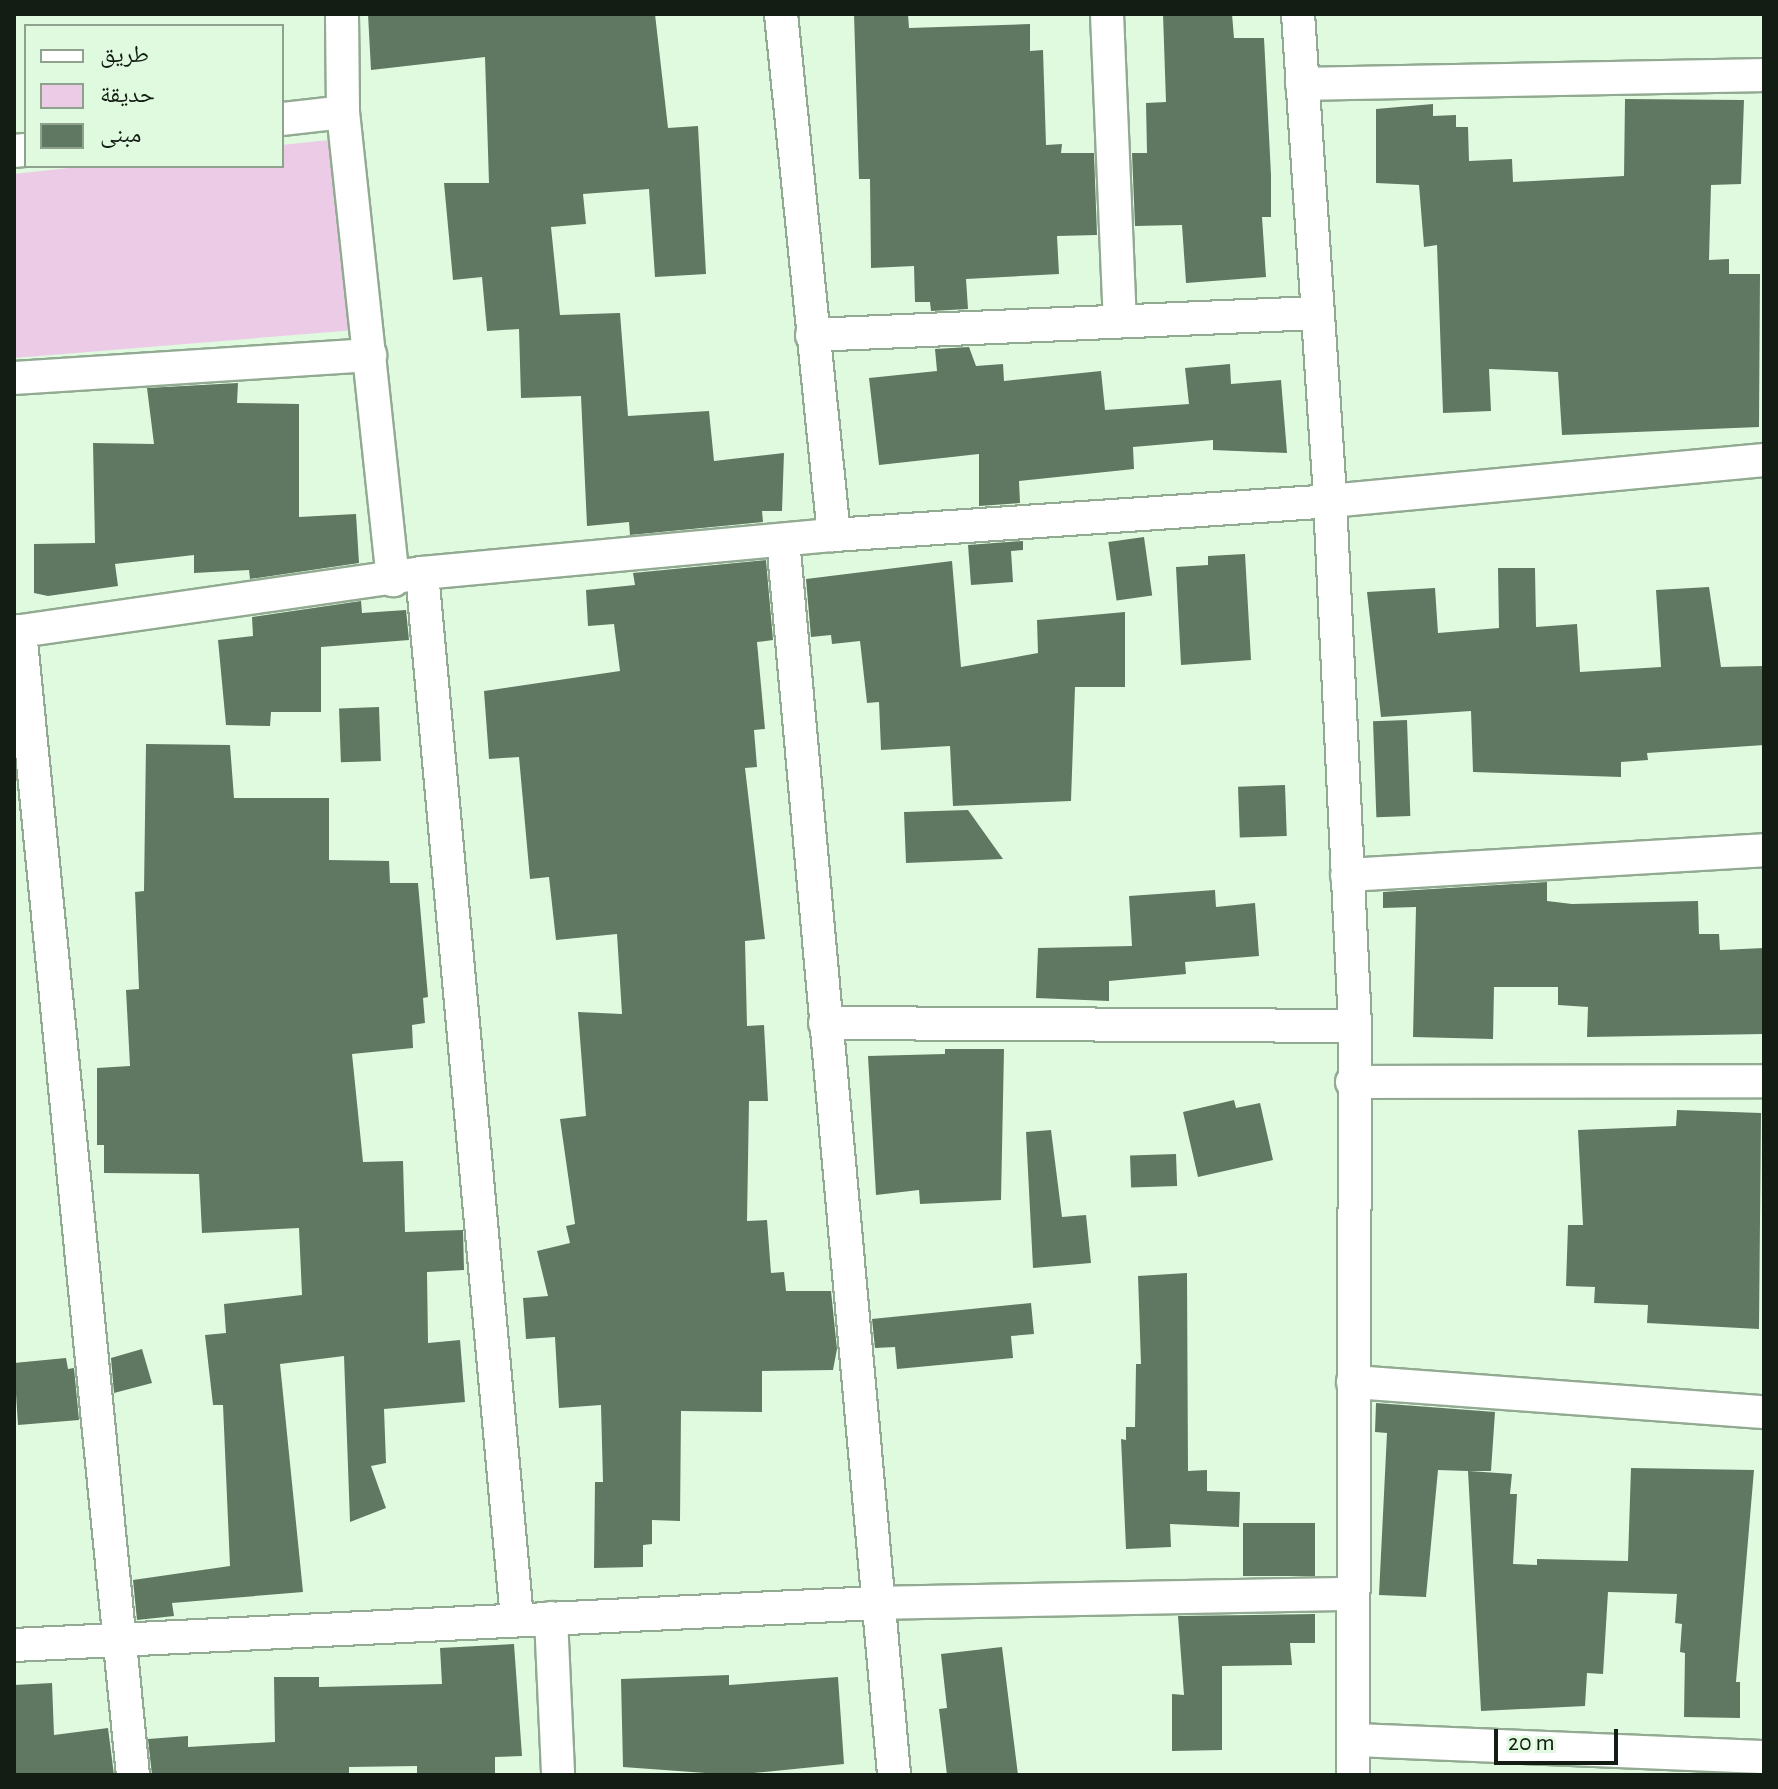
<!DOCTYPE html>
<html>
<head>
<meta charset="utf-8">
<style>
	body { margin:0 }
	#map { position:relative; width:1778px; height:1789px; overflow:hidden; background:#e0fae0; font-family:"Alegreya Sans","Noto Naskh Arabic",sans-serif }
	div>[style] { position:absolute }
	.green>* { inset:0; background:#eccbe7 }
	.building>* { inset:0; background:#607761; transform-origin:0 0 }
	.roads { filter:drop-shadow(2px 0 #91aa91) drop-shadow(-2px 0 #91aa91) drop-shadow(0 2px #91aa91) drop-shadow(0 -2px #91aa91) }
	.street>* { height:32px; margin:-16px; padding:0 16px; transform-origin:16px; border-radius:16px; background:#fff }
	span { translate:-50% -50%; white-space:nowrap; text-align:center; line-height:1.15; -webkit-text-stroke:6px #e0fae0; paint-order:stroke }
	.frame { position:absolute; inset:0; border:16px solid #141d14; pointer-events:none }
	.legend { position:absolute; left:24px; top:24px; width:260px; height:144px; box-sizing:border-box; background:#e0fae0; border:2px solid #8ea28e; margin:0; padding:10px 14px; list-style:none; font-size:24px; color:#141d14 }
	.legend li { display:flex; align-items:center; gap:16px; height:40px }
	.legend b { width:40px; border:2px solid #8ea28e }
	.scale { position:absolute; left:1494px; top:1729px; width:124px; height:36px; box-sizing:border-box; border:4px solid #141d14; border-top:0; padding-left:10px; font-size:24px; line-height:28px; white-space:nowrap; color:#141d14; -webkit-text-stroke:6px #e0fae0; paint-order:stroke }
</style>
</head>
<body>
<div id="map">
	<div class="green">
		<div style="clip-path:polygon(329px 140px,368px 329px,14px 358px,14px 174px,87px 166px,282px 166px,282px 145px)"></div>
	</div>
	<div class="building">
		<div style="clip-path:polygon(368px 14px,655px 14px,668px 128px,698px 126px,706px 274px,655px 277px,649px 189px,583px 194px,586px 224px,551px 227px,560px 315px,620px 313px,628px 416px,709px 411px,714px 461px,784px 453px,782px 511px,762px 511px,763px 522px,630px 535px,629px 522px,587px 526px,581px 396px,521px 398px,519px 329px,487px 331px,482px 277px,453px 280px,444px 183px,489px 183px,485px 57px,371px 70px)"></div>
		<div style="clip-path:polygon(854px 14px,908px 14px,909px 28px,1030px 24px,1030px 51px,1043px 50px,1046px 145px,1062px 144px,1061px 153px,1094px 153px,1097px 235px,1057px 236px,1059px 274px,966px 279px,968px 309px,931px 311px,930px 302px,915px 302px,914px 266px,871px 268px,870px 179px,859px 179px)"></div>
		<div style="clip-path:polygon(1163px 14px,1232px 14px,1234px 38px,1264px 38px,1271px 175px,1271px 217px,1262px 217px,1266px 277px,1186px 283px,1182px 225px,1135px 226px,1132px 153px,1147px 153px,1146px 103px,1166px 102px)"></div>
		<div style="clip-path:polygon(1625px 99px,1744px 100px,1741px 184px,1711px 185px,1709px 260px,1729px 259px,1729px 274px,1760px 274px,1759px 427px,1562px 435px,1558px 372px,1489px 369px,1491px 411px,1443px 413px,1437px 245px,1424px 247px,1419px 185px,1376px 183px,1376px 109px,1433px 104px,1433px 116px,1456px 115px,1456px 127px,1468px 127px,1469px 161px,1512px 159px,1513px 182px,1624px 176px)"></div>
		<div style="clip-path:polygon(969px 347px,976px 366px,1003px 364px,1004px 381px,1101px 371px,1105px 410px,1189px 404px,1185px 368px,1230px 364px,1231px 384px,1281px 380px,1287px 453px,1213px 450px,1213px 440px,1133px 447px,1134px 469px,1019px 481px,1020px 503px,979px 506px,979px 454px,879px 465px,869px 378px,937px 371px,935px 349px)"></div>
		<div style="clip-path:polygon(238px 383px,237px 403px,299px 404px,299px 517px,356px 514px,359px 563px,250px 579px,249px 570px,194px 573px,194px 555px,115px 564px,118px 586px,48px 596px,34px 593px,34px 544px,95px 543px,93px 443px,154px 444px,147px 388px)"></div>
		<div style="left:1144px;top:537px;width:59px;height:36px;rotate:82deg"></div>
		<div style="clip-path:polygon(1023px 541px,1023px 550px,1011px 551px,1013px 582px,971px 585px,968px 545px)"></div>
		<div style="clip-path:polygon(1245px 554px,1251px 660px,1181px 665px,1176px 567px,1208px 565px,1208px 556px)"></div>
		<div style="clip-path:polygon(766px 560px,773px 640px,757px 642px,765px 729px,754px 730px,757px 767px,745px 768px,765px 939px,745px 941px,747px 1026px,764px 1025px,768px 1101px,749px 1101px,747px 1221px,767px 1220px,771px 1273px,784px 1272px,786px 1291px,831px 1291px,837px 1349px,833px 1370px,762px 1371px,762px 1412px,681px 1411px,680px 1521px,652px 1520px,652px 1544px,643px 1545px,643px 1567px,594px 1568px,595px 1482px,603px 1482px,601px 1405px,559px 1408px,555px 1337px,526px 1339px,523px 1298px,548px 1296px,537px 1251px,570px 1243px,566px 1226px,575px 1224px,560px 1119px,586px 1116px,578px 1012px,622px 1014px,617px 934px,556px 940px,549px 877px,530px 879px,519px 757px,489px 759px,484px 691px,620px 671px,614px 624px,588px 626px,586px 590px,635px 585px,633px 573px)"></div>
		<div style="clip-path:polygon(952px 561px,961px 667px,1038px 653px,1037px 620px,1125px 612px,1125px 687px,1075px 687px,1071px 801px,953px 806px,950px 746px,881px 750px,879px 702px,867px 703px,860px 641px,832px 644px,831px 635px,811px 637px,806px 579px)"></div>
		<div style="clip-path:polygon(1498px 568px,1535px 568px,1536px 627px,1577px 624px,1580px 672px,1661px 667px,1656px 590px,1709px 587px,1721px 667px,1764px 666px,1764px 745px,1647px 753px,1648px 760px,1621px 762px,1621px 777px,1473px 772px,1471px 711px,1381px 717px,1367px 592px,1435px 588px,1438px 633px,1499px 628px)"></div>
		<div style="clip-path:polygon(361px 601px,362px 613px,406px 610px,409px 640px,321px 647px,321px 712px,271px 712px,270px 726px,226px 725px,218px 640px,253px 636px,252px 617px)"></div>
		<div style="left:379px;top:707px;width:54px;height:40px;rotate:88deg"></div>
		<div style="left:1407px;top:720px;width:96px;height:34px;rotate:88deg"></div>
		<div style="clip-path:polygon(146px 744px,230px 745px,234px 798px,329px 798px,329px 860px,389px 861px,390px 883px,418px 883px,428px 997px,423px 998px,425px 1023px,412px 1025px,413px 1048px,352px 1054px,363px 1162px,403px 1161px,405px 1232px,463px 1230px,464px 1270px,427px 1272px,428px 1343px,460px 1340px,465px 1402px,384px 1409px,386px 1463px,371px 1466px,386px 1508px,350px 1522px,344px 1356px,280px 1364px,303px 1592px,172px 1603px,174px 1616px,137px 1620px,133px 1580px,230px 1566px,223px 1405px,213px 1405px,205px 1335px,226px 1333px,224px 1304px,302px 1295px,299px 1228px,202px 1233px,199px 1174px,104px 1173px,104px 1145px,97px 1145px,97px 1068px,130px 1066px,126px 990px,139px 989px,135px 892px,144px 891px)"></div>
		<div style="left:1285px;top:785px;width:51px;height:47px;rotate:88deg"></div>
		<div style="clip-path:polygon(968px 810px,1003px 859px,906px 863px,904px 812px)"></div>
		<div style="clip-path:polygon(1547px 882px,1547px 901px,1572px 904px,1698px 901px,1699px 934px,1719px 934px,1720px 950px,1764px 948px,1764px 1034px,1587px 1037px,1588px 1007px,1558px 1005px,1558px 987px,1494px 987px,1493px 1039px,1413px 1037px,1416px 907px,1383px 908px,1383px 892px)"></div>
		<div style="clip-path:polygon(1215px 890px,1216px 907px,1255px 903px,1259px 956px,1185px 962px,1186px 974px,1109px 981px,1109px 1001px,1036px 998px,1038px 948px,1132px 946px,1129px 896px)"></div>
		<div style="clip-path:polygon(945px 1049px,1004px 1049px,1001px 1200px,920px 1204px,919px 1190px,876px 1195px,868px 1056px,945px 1054px)"></div>
		<div style="clip-path:polygon(1234px 1100px,1236px 1108px,1260px 1103px,1273px 1160px,1198px 1177px,1183px 1112px)"></div>
		<div style="clip-path:polygon(1677px 1110px,1761px 1113px,1759px 1329px,1647px 1323px,1648px 1305px,1594px 1303px,1595px 1287px,1566px 1286px,1568px 1225px,1583px 1225px,1578px 1130px,1676px 1126px)"></div>
		<div style="clip-path:polygon(1051px 1130px,1062px 1217px,1086px 1215px,1091px 1263px,1033px 1268px,1026px 1132px)"></div>
		<div style="left:1176px;top:1154px;width:32px;height:46px;rotate:88deg"></div>
		<div style="clip-path:polygon(1187px 1273px,1188px 1471px,1207px 1470px,1207px 1491px,1240px 1492px,1239px 1527px,1170px 1524px,1171px 1547px,1126px 1549px,1121px 1439px,1126px 1440px,1126px 1427px,1135px 1427px,1136px 1364px,1141px 1364px,1138px 1276px)"></div>
		<div style="clip-path:polygon(1031px 1303px,1034px 1334px,1011px 1336px,1013px 1358px,897px 1369px,895px 1347px,875px 1348px,872px 1319px)"></div>
		<div style="clip-path:polygon(142px 1349px,152px 1383px,114px 1393px,111px 1358px)"></div>
		<div style="clip-path:polygon(66px 1358px,68px 1369px,74px 1368px,79px 1420px,18px 1425px,14px 1363px)"></div>
		<div style="clip-path:polygon(1376px 1403px,1495px 1412px,1491px 1471px,1469px 1471px,1512px 1474px,1510px 1494px,1517px 1494px,1513px 1564px,1537px 1565px,1537px 1559px,1628px 1561px,1631px 1468px,1754px 1470px,1736px 1682px,1740px 1682px,1740px 1718px,1684px 1717px,1685px 1653px,1680px 1652px,1682px 1624px,1675px 1623px,1677px 1594px,1608px 1592px,1603px 1674px,1587px 1673px,1585px 1706px,1481px 1711px,1468px 1471px,1438px 1470px,1426px 1597px,1379px 1595px,1387px 1433px,1375px 1432px)"></div>
		<div style="left:1315px;top:1523px;width:53px;height:72px;rotate:90deg"></div>
		<div style="clip-path:polygon(1315px 1614px,1315px 1643px,1290px 1643px,1292px 1665px,1222px 1666px,1222px 1750px,1172px 1751px,1172px 1694px,1184px 1695px,1178px 1616px)"></div>
		<div style="clip-path:polygon(514px 1644px,522px 1756px,495px 1757px,495px 1775px,417px 1775px,417px 1766px,349px 1767px,349px 1775px,152px 1775px,148px 1739px,188px 1736px,188px 1747px,275px 1742px,274px 1677px,319px 1677px,319px 1687px,442px 1684px,440px 1648px)"></div>
		<div style="clip-path:polygon(1002px 1647px,1018px 1775px,947px 1775px,939px 1709px,947px 1708px,941px 1654px)"></div>
		<div style="clip-path:polygon(729px 1675px,729px 1685px,838px 1677px,844px 1764px,733px 1775px,623px 1767px,621px 1679px)"></div>
		<div style="clip-path:polygon(52px 1683px,54px 1735px,108px 1728px,114px 1775px,14px 1775px,14px 1685px)"></div>
	</div>
	<div class="roads">
		<div class="street">
			<div style="left:342px;top:14px;width:98px;rotate:89.4deg"></div>
			<div style="left:343px;top:112px;width:471px;rotate:83.9deg"></div>
			<div style="left:781px;top:14px;width:524px;rotate:84.19deg"></div>
			<div style="left:1107px;top:14px;width:306px;rotate:87.6deg"></div>
			<div style="left:1298px;top:14px;width:488px;rotate:86.2deg"></div>
			<div style="left:1330px;top:501px;width:526px;rotate:87.27deg"></div>
			<div style="left:1355px;top:1026px;width:749px;rotate:90.15deg"></div>
			<div style="left:1302px;top:84px;width:462px;rotate:-1.1deg"></div>
			<div style="left:282px;top:119px;width:61px;rotate:-6.5deg"></div>
			<div style="left:14px;top:151px;width:12px;rotate:-5deg"></div>
			<div style="left:812px;top:335px;width:503px;rotate:-2.5deg"></div>
			<div style="left:14px;top:378px;width:357px;rotate:-3.7deg"></div>
			<div style="left:783px;top:540px;width:1240px;rotate:84.86deg"></div>
			<div style="left:422px;top:573px;width:1049px;rotate:84.81deg"></div>
			<div style="left:20px;top:631px;width:1150px;rotate:84.36deg"></div>
			<div style="left:14px;top:632px;width:412px;rotate:-8.2deg"></div>
			<div style="left:422px;top:573px;width:414px;rotate:-5.3deg"></div>
			<div style="left:834px;top:535px;width:497px;rotate:-3.9deg"></div>
			<div style="left:1330px;top:501px;width:436px;rotate:-5.4deg"></div>
			<div style="left:1347px;top:875px;width:418px;rotate:-3.4deg"></div>
			<div style="left:825px;top:1023px;width:530px;rotate:0.32deg"></div>
			<div style="left:1352px;top:1082px;width:412px;rotate:-0.1deg"></div>
			<div style="left:1353px;top:1382px;width:412px;rotate:4.2deg"></div>
			<div style="left:551px;top:1618px;width:157px;rotate:87.4deg"></div>
			<div style="left:14px;top:1645px;width:862px;rotate:-2.79deg"></div>
			<div style="left:875px;top:1603px;width:476px;rotate:-1.1deg"></div>
			<div style="left:1354px;top:1740px;width:410px;rotate:2.4deg"></div>
		</div>
	</div>
	<div class="frame"></div>
	<ul class="legend">
	<li><b style="height:10px;background:#fff"></b>طريق</li>
	<li><b style="height:22px;background:#eccbe7"></b>حديقة</li>
	<li><b style="height:22px;background:#607761"></b>مبنى</li>
	</ul>
	<div class="scale">20 m</div>
</div>
</body>
</html>
